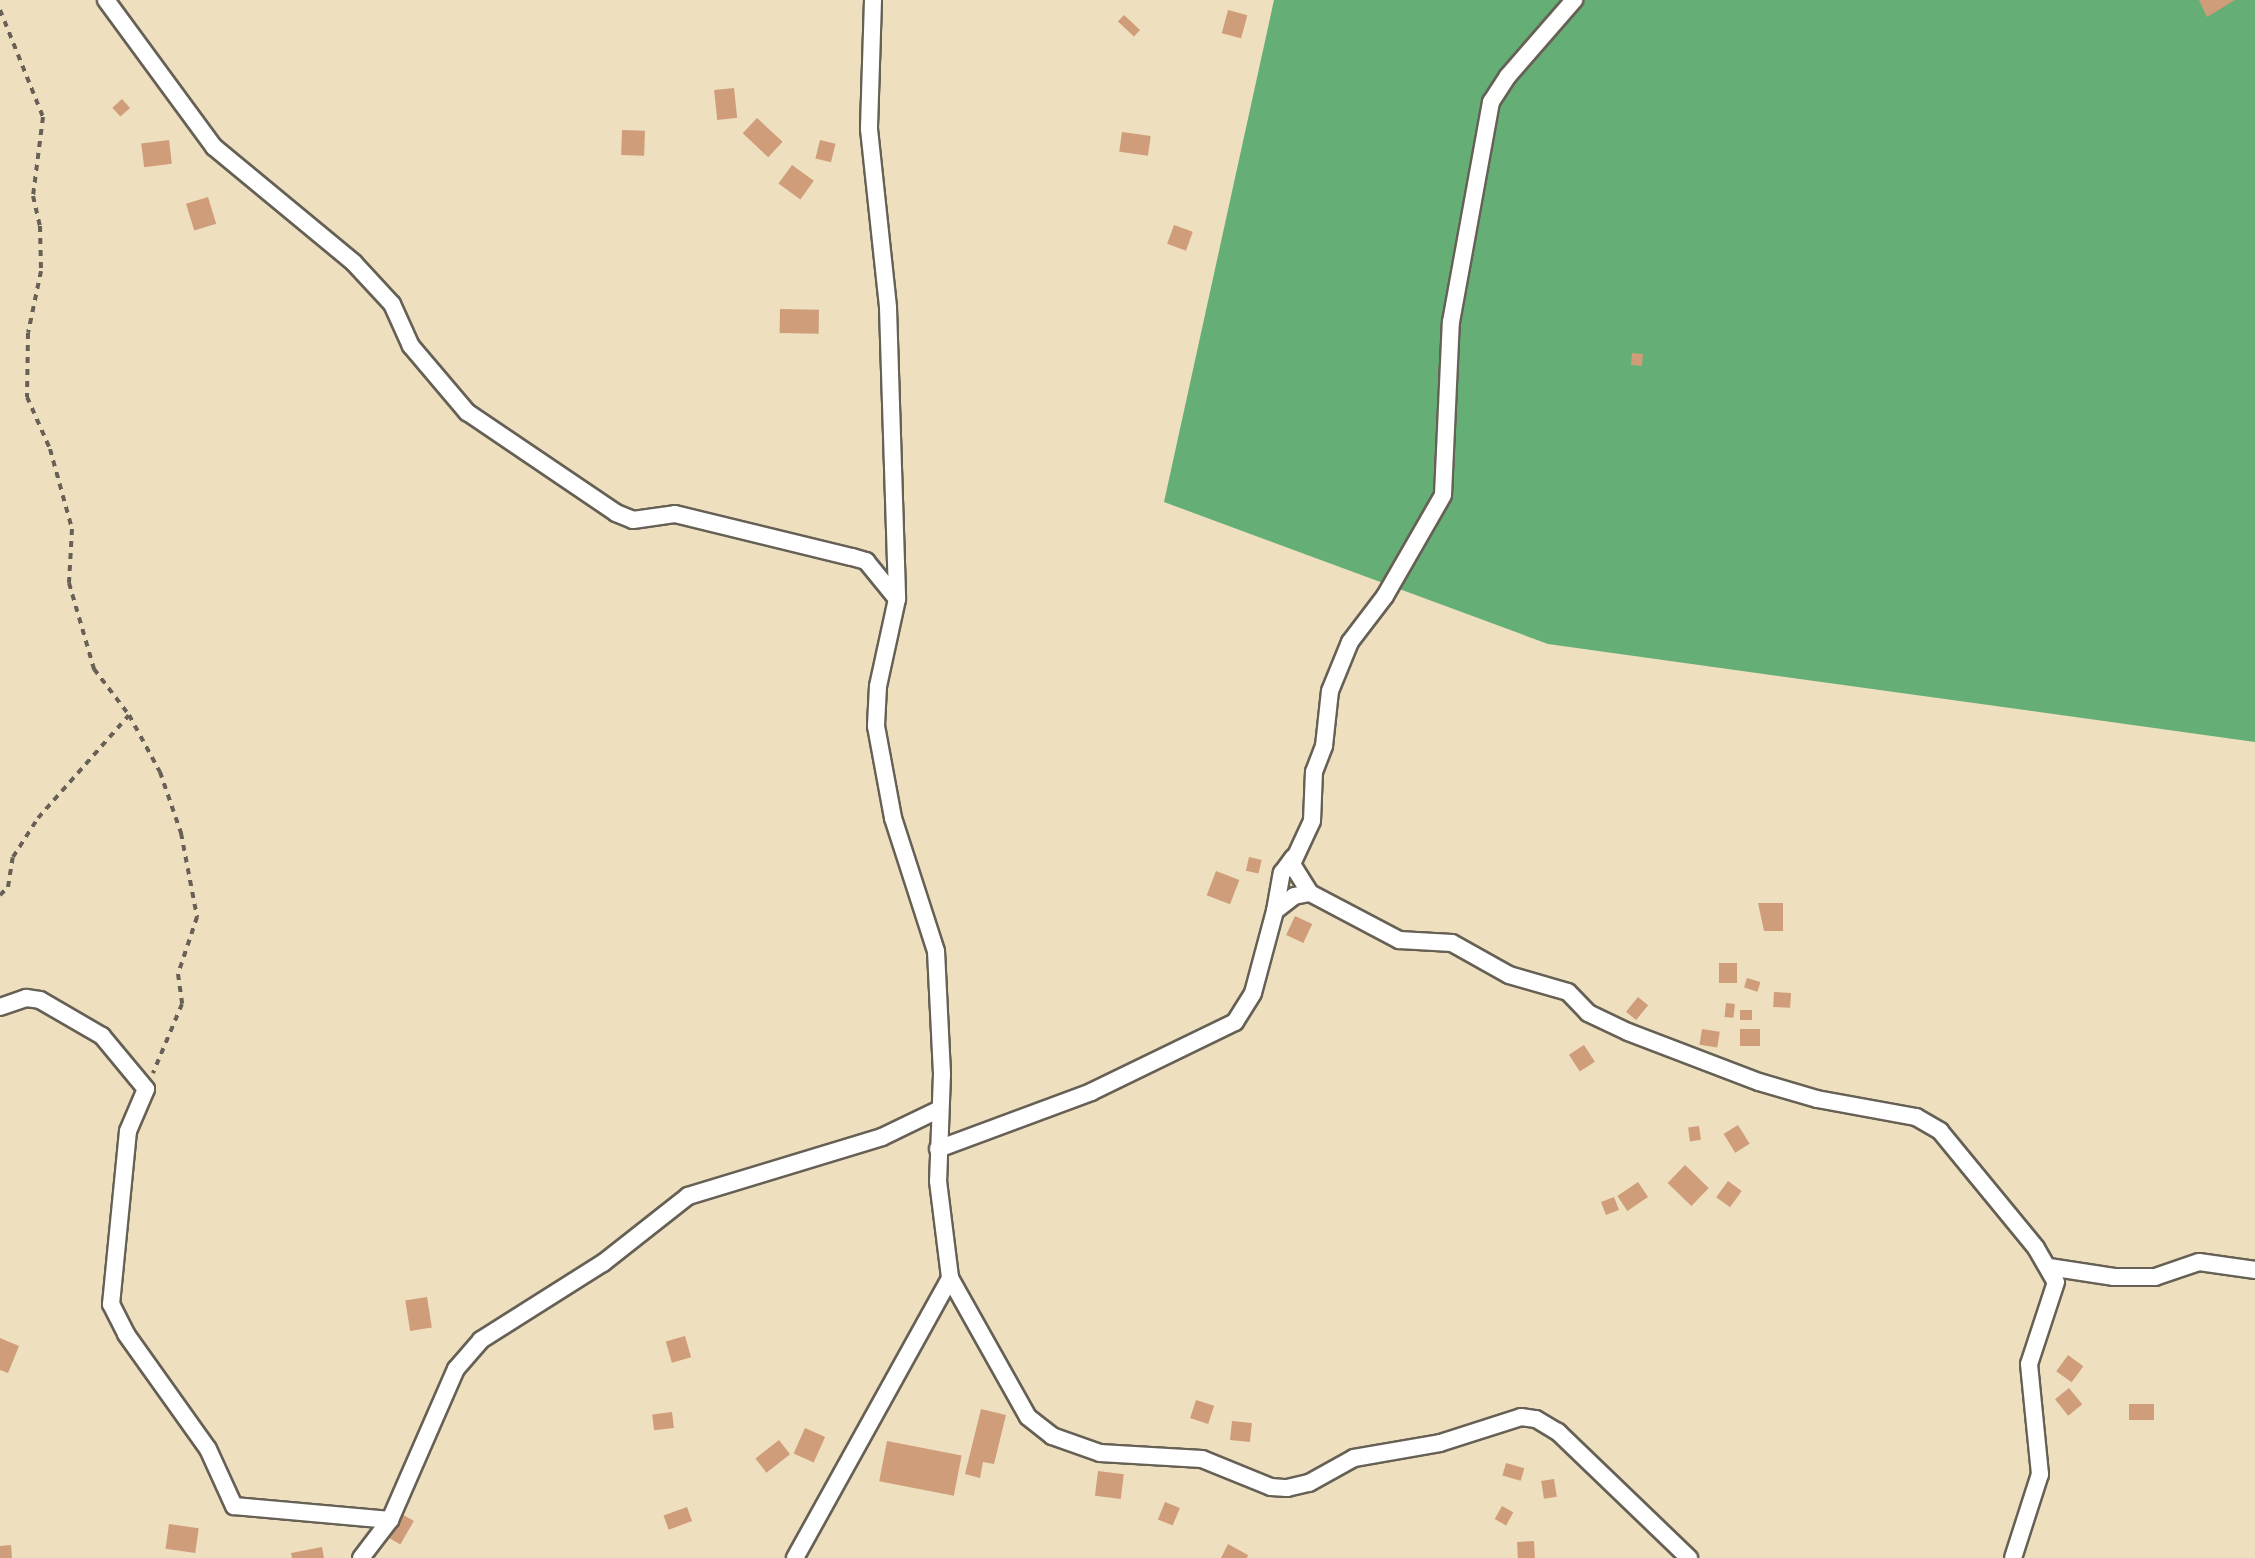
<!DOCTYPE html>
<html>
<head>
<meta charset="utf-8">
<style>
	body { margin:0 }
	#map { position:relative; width:2255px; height:1558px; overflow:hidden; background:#eedfbf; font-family:"Sorts Mill Goudy",serif }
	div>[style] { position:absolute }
	.forest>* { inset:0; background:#65ae76 }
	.building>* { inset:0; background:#d09d7a; transform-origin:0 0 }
	.path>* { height:4px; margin-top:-2px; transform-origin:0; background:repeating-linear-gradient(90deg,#666055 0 6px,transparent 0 12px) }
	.roads { filter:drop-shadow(2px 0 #666055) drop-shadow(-2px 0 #666055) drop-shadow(0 2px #666055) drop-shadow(0 -2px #666055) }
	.street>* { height:16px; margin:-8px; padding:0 8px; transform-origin:8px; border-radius:8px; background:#fff }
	span { translate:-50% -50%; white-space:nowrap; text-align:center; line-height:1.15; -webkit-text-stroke:6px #f6f6f2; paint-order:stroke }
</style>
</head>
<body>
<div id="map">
	<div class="forest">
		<div style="clip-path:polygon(1274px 0,2255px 0,2255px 742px,1548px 644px,1164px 502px)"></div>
	</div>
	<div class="building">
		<div style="clip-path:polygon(2199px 0,2235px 0,2207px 17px)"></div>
		<div style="left:1228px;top:10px;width:20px;height:24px;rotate:15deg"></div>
		<div style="left:1124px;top:15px;width:22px;height:9px;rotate:43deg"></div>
		<div style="left:734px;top:88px;width:30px;height:20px;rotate:84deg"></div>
		<div style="left:122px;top:99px;width:12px;height:13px;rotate:48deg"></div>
		<div style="left:757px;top:118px;width:35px;height:21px;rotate:43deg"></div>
		<div style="left:622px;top:130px;width:23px;height:25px;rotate:2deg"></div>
		<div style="left:1122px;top:132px;width:29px;height:20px;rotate:8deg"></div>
		<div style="left:169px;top:140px;width:24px;height:28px;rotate:83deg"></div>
		<div style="left:820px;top:140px;width:16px;height:19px;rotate:14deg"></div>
		<div style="left:792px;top:165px;width:27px;height:23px;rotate:36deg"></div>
		<div style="left:208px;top:197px;width:28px;height:23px;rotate:73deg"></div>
		<div style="left:1174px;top:225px;width:20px;height:20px;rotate:20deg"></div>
		<div style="left:780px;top:309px;width:39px;height:24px;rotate:1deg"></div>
		<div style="left:1632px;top:353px;width:11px;height:12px;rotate:5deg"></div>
		<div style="left:1249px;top:857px;width:13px;height:14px;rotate:13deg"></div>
		<div style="left:1216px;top:871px;width:25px;height:26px;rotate:21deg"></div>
		<div style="clip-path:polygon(1758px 903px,1783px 903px,1783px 931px,1764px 931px)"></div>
		<div style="left:1295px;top:916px;width:19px;height:21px;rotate:25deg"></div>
		<div style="left:1719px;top:963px;width:18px;height:20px"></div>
		<div style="left:1747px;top:978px;width:14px;height:10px;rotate:17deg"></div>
		<div style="left:1774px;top:992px;width:17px;height:15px;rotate:3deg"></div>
		<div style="left:1638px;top:997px;width:13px;height:19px;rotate:39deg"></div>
		<div style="left:1726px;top:1003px;width:9px;height:14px;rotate:6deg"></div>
		<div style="left:1740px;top:1010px;width:12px;height:10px"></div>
		<div style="left:1702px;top:1029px;width:18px;height:16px;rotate:9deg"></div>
		<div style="left:1740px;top:1029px;width:20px;height:17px"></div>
		<div style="left:1584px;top:1045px;width:20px;height:18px;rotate:57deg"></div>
		<div style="left:1738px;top:1125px;width:22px;height:17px;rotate:58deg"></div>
		<div style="left:1699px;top:1126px;width:14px;height:11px;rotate:82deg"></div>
		<div style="left:1685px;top:1165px;width:33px;height:25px;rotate:44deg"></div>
		<div style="left:1728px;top:1181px;width:17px;height:20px;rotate:36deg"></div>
		<div style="left:1638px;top:1182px;width:18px;height:25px;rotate:56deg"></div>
		<div style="left:1614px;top:1197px;width:14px;height:14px;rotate:69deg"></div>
		<div style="left:427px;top:1297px;width:31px;height:22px;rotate:81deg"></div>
		<div style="left:685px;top:1336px;width:22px;height:20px;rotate:74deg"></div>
		<div style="clip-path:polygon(0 1338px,19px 1346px,8px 1373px,0 1370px)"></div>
		<div style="left:2068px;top:1355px;width:19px;height:20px;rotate:36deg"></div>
		<div style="left:2069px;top:1388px;width:21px;height:18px;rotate:51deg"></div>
		<div style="left:1196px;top:1400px;width:19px;height:19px;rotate:18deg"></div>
		<div style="left:2129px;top:1404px;width:25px;height:16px"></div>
		<div style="clip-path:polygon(981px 1409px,1006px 1415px,994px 1464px,983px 1462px,980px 1478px,965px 1474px)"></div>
		<div style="left:672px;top:1412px;width:16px;height:20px;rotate:83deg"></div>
		<div style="left:1232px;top:1421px;width:20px;height:19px;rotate:6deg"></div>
		<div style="left:805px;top:1428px;width:22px;height:28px;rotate:24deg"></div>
		<div style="left:779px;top:1440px;width:18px;height:30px;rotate:52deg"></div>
		<div style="left:887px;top:1441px;width:76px;height:41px;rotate:11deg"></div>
		<div style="left:1506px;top:1463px;width:19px;height:13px;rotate:16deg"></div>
		<div style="left:1098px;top:1471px;width:26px;height:25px;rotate:7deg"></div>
		<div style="left:1554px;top:1479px;width:18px;height:13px;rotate:81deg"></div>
		<div style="left:1165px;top:1502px;width:16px;height:19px;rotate:22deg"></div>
		<div style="left:1502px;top:1506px;width:13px;height:15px;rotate:29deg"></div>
		<div style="left:687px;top:1507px;width:15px;height:25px;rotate:70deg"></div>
		<div style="left:400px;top:1513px;width:16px;height:27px;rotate:30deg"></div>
		<div style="left:169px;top:1524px;width:30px;height:25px;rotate:8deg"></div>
		<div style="left:1534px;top:1541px;width:17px;height:17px;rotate:87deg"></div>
		<div style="clip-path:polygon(1228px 1544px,1248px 1555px,1247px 1558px,1221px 1558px)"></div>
		<div style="clip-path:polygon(11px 1545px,12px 1558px,0 1558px,0 1546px)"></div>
		<div style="clip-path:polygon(322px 1547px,324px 1558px,292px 1558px,291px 1553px)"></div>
	</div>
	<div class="path">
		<div style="left:0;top:10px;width:115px;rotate:68.1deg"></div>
		<div style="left:43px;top:117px;width:80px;rotate:97.2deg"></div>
		<div style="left:33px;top:196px;width:31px;rotate:77deg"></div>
		<div style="left:40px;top:226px;width:45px;rotate:88.7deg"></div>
		<div style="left:41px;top:271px;width:63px;rotate:101.8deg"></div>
		<div style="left:28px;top:333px;width:64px;rotate:90.9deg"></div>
		<div style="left:27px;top:397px;width:57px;rotate:66.1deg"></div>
		<div style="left:50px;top:449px;width:83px;rotate:74.6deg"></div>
		<div style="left:72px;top:529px;width:54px;rotate:93.2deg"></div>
		<div style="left:69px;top:583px;width:90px;rotate:73.8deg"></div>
		<div style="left:94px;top:669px;width:58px;rotate:52.7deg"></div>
		<div style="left:129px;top:715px;width:65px;rotate:61.5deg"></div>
		<div style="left:160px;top:772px;width:65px;rotate:71deg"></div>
		<div style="left:181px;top:833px;width:86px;rotate:79.2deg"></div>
		<div style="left:197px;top:917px;width:60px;rotate:108.4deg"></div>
		<div style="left:178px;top:974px;width:30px;rotate:82deg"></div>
		<div style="left:182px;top:1004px;width:75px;rotate:112.8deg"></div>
		<div style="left:0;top:895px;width:11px;rotate:-45deg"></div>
		<div style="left:8px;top:887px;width:30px;rotate:-81deg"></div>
		<div style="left:13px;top:857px;width:46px;rotate:-57.3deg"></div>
		<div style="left:38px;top:818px;width:137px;rotate:-48.5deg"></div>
	</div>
	<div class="roads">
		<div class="street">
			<div style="left:106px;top:0;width:182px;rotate:53.7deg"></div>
			<div style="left:214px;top:147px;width:182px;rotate:39.6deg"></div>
			<div style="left:354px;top:263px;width:56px;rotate:47.2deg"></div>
			<div style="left:392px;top:304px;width:46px;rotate:65.7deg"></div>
			<div style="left:411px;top:346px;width:87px;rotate:49.7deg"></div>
			<div style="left:467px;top:412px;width:180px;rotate:34.1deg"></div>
			<div style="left:616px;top:513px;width:18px;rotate:22deg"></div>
			<div style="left:633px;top:520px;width:42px;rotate:-8.1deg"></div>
			<div style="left:675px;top:514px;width:182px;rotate:13.7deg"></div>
			<div style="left:852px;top:557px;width:15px;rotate:16deg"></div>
			<div style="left:866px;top:561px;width:49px;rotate:50.8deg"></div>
			<div style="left:873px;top:0;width:129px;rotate:91.8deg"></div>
			<div style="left:869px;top:129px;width:180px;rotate:83.9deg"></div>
			<div style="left:888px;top:308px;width:291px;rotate:88.2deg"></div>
			<div style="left:897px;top:599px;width:89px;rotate:102.3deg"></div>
			<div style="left:878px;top:686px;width:40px;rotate:92.9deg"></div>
			<div style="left:876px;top:726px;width:94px;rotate:79.5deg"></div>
			<div style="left:893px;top:818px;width:140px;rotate:72.1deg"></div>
			<div style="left:936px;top:951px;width:123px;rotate:87.2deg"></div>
			<div style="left:942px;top:1074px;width:107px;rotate:92.1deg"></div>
			<div style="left:938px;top:1181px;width:98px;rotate:82.9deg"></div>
			<div style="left:950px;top:1278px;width:159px;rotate:60.7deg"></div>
			<div style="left:1028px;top:1417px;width:31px;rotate:38deg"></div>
			<div style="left:1052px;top:1436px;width:51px;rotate:19.5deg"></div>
			<div style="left:1100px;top:1453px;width:102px;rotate:3.4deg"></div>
			<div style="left:1202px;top:1459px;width:74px;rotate:22.1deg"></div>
			<div style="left:1271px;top:1487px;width:16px;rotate:4deg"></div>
			<div style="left:1287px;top:1488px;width:23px;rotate:-13deg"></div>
			<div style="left:1309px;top:1483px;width:51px;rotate:-29.1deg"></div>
			<div style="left:1354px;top:1458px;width:87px;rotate:-9.9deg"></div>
			<div style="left:1440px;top:1443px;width:85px;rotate:-17.8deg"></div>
			<div style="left:1521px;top:1417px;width:15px;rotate:8deg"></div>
			<div style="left:1536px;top:1419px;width:26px;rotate:31deg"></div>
			<div style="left:1558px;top:1432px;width:182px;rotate:43.9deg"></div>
			<div style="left:1310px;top:893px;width:34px;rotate:-122deg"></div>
			<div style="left:1292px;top:864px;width:47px;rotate:-65.1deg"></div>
			<div style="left:1312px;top:821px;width:49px;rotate:-87.7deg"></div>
			<div style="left:1314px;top:772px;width:28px;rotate:-69deg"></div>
			<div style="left:1324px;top:746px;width:55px;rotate:-83.8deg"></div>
			<div style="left:1330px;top:691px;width:53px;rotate:-67.8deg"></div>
			<div style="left:1350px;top:642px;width:58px;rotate:-52.7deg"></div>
			<div style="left:1385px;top:596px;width:116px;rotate:-60.1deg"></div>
			<div style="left:1443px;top:495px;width:173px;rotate:-87.4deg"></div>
			<div style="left:1451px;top:322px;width:224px;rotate:-79.7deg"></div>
			<div style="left:1491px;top:102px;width:31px;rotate:-57deg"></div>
			<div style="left:1508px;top:76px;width:101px;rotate:-49deg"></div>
			<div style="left:1275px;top:911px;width:39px;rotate:-80deg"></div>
			<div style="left:1282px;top:873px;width:19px;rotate:-54deg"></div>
			<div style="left:0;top:1007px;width:28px;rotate:-19deg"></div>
			<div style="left:26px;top:998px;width:14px;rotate:8deg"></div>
			<div style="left:40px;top:1000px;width:72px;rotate:30.1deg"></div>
			<div style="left:102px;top:1036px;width:69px;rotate:50.3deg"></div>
			<div style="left:146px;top:1089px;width:46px;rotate:113.2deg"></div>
			<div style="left:128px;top:1131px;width:174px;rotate:95.6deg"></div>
			<div style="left:111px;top:1304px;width:34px;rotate:63deg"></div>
			<div style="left:126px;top:1334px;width:141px;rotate:54.5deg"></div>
			<div style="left:208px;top:1449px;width:63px;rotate:65.5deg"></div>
			<div style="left:234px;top:1506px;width:157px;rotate:5.1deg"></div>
			<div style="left:938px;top:1149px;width:163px;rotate:-20.4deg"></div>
			<div style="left:1091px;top:1092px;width:160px;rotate:-25.9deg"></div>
			<div style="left:1235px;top:1022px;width:34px;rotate:-58deg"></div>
			<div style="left:1253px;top:993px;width:85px;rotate:-75deg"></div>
			<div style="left:1275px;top:911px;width:24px;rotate:-38deg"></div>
			<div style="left:1294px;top:896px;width:16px;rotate:-11deg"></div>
			<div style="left:1310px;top:893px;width:101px;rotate:27.8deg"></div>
			<div style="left:1399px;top:940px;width:53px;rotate:3.2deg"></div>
			<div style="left:1452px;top:943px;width:65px;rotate:29.3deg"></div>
			<div style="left:1509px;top:975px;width:61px;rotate:16.1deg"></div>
			<div style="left:1568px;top:992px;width:29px;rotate:46deg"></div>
			<div style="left:1588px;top:1013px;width:44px;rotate:25.4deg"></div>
			<div style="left:1628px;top:1032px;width:140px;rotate:20.9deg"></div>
			<div style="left:1759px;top:1082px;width:60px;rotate:16.3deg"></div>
			<div style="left:1817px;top:1099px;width:101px;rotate:10.3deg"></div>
			<div style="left:1916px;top:1117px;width:28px;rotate:30deg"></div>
			<div style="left:1940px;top:1131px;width:151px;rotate:50.6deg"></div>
			<div style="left:2036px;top:1248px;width:39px;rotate:60deg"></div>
			<div style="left:2056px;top:1282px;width:86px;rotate:108.2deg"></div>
			<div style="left:2029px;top:1364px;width:111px;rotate:84.3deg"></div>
			<div style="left:2040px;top:1474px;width:88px;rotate:107.8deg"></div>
			<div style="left:2049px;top:1267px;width:66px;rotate:8.7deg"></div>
			<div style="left:2114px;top:1277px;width:41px"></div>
			<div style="left:2155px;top:1277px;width:46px;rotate:-18.8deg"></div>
			<div style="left:2199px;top:1262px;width:57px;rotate:8.1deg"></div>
			<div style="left:361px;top:1558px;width:48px;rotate:-52.7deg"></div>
			<div style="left:390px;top:1520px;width:165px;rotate:-66.4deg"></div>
			<div style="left:456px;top:1369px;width:38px;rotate:-49deg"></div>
			<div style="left:481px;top:1340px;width:144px;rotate:-32.3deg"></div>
			<div style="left:603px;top:1263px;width:108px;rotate:-38.2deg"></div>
			<div style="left:688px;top:1196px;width:203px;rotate:-16.9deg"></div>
			<div style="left:882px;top:1137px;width:64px;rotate:-25.8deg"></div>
			<div style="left:795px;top:1558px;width:320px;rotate:-61deg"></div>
		</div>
	</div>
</div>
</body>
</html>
